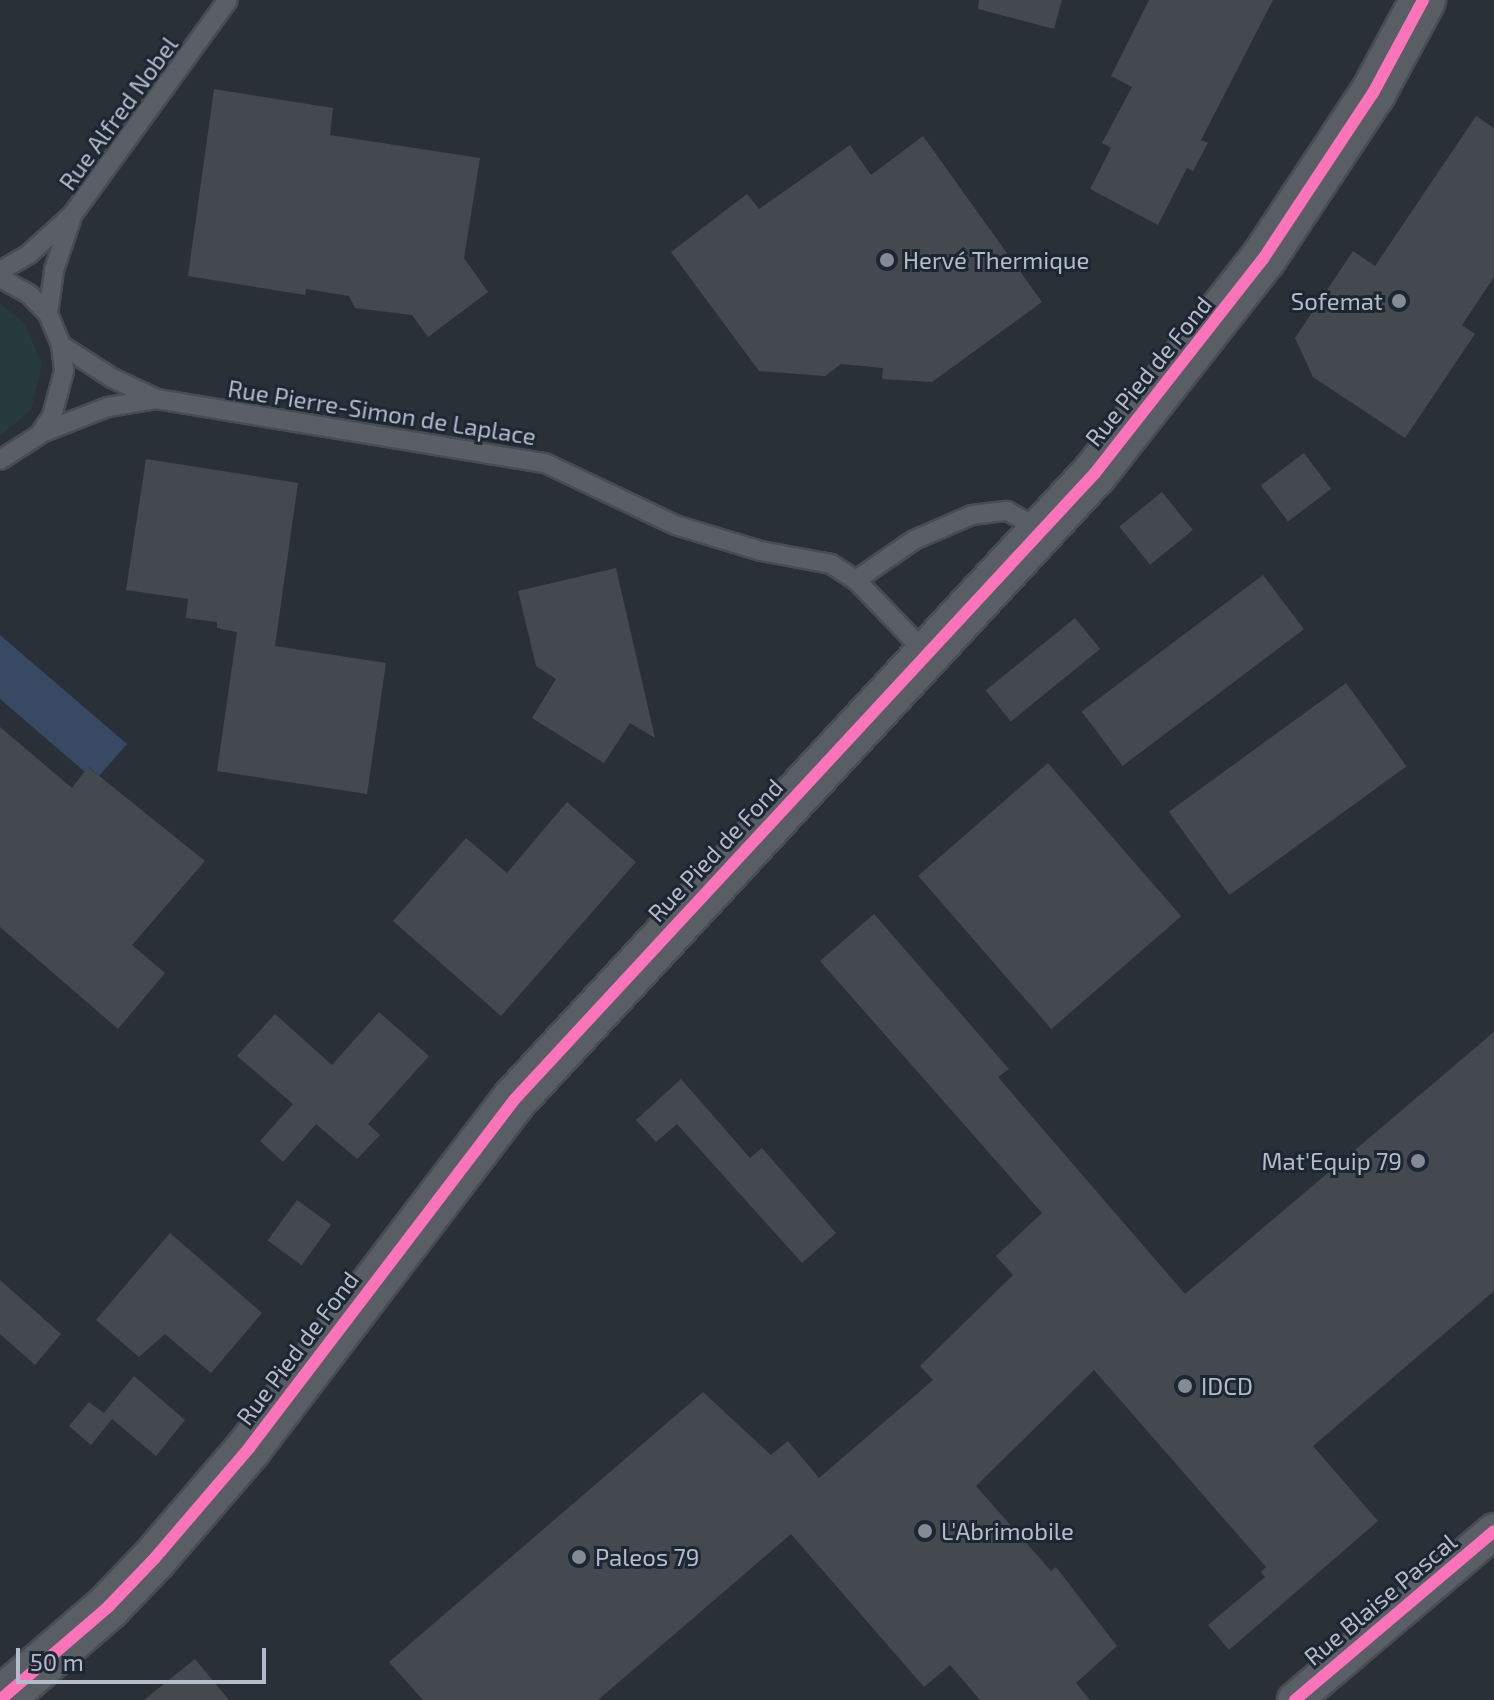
<!DOCTYPE html>
<html>
<head>
<meta charset="utf-8">
<style>
	body { margin:0 }
	#map { position:relative; width:1494px; height:1700px; overflow:hidden; background:#2a3038; font-family:"Exo 2",sans-serif }
	div>[style] { position:absolute }
	.green>* { inset:0; background:#273a3e }
	.water>* { inset:0; background:#384963 }
	.building>* { inset:0; background:#444950; transform-origin:0 0 }
	.roads { filter:drop-shadow(2px 0 #484c53) drop-shadow(-2px 0 #484c53) drop-shadow(0 2px #484c53) drop-shadow(0 -2px #484c53) }
	.service>* { height:18px; margin:-9px; padding:0 9px; transform-origin:9px; border-radius:9px; background:#5a5e66 }
	.minor>* { height:34px; margin:-17px; padding:0 17px; transform-origin:17px; border-radius:17px; background:#5a5e66 }
	.secondary>* { height:44px; margin:-22px; padding:0 22px; transform-origin:22px; border-radius:22px; background:#595d64 }
	.cycleway>* { height:12px; margin:-6px; padding:0 6px; transform-origin:6px; border-radius:6px; background:#fb73b8 }
	.dots>* { width:22px; height:22px; translate:-50% -50%; box-sizing:border-box; border:4px solid #1d2633; border-radius:50% }
	span { translate:-50% -50%; white-space:nowrap; text-align:center; line-height:1.15; -webkit-text-stroke:6px #1d2633; paint-order:stroke }
	.street-label { font-size:24px; color:#b4bcc9 }
	.poi-label { font-size:24px; color:#b4bcc9 }
	.left { translate:0 -50%; text-align:left }
	.right { translate:-100% -50%; text-align:right }
	.scale { position:absolute; left:16px; top:1648px; width:250px; height:36px; box-sizing:border-box; border:4px solid #b4bcc9; border-top:0; padding-left:10px; font-size:24px; line-height:28px; white-space:nowrap; color:#b4bcc9; -webkit-text-stroke:6px #1d2633; paint-order:stroke }
</style>
</head>
<body>
<div id="map">
	<div class="green">
		<div style="clip-path:polygon(0 304px,24px 322px,42px 364px,31px 410px,0 436px)"></div>
	</div>
	<div class="water">
		<div style="clip-path:polygon(0 635px,127px 744px,99px 776px,89px 767px,85px 772px,0 699px)"></div>
	</div>
	<div class="building">
		<div style="clip-path:polygon(979px 0,1062px 0,1054px 29px,978px 9px)"></div>
		<div style="clip-path:polygon(1149px 0,1273px 0,1201px 140px,1208px 143px,1193px 171px,1187px 168px,1158px 225px,1090px 189px,1111px 148px,1102px 143px,1132px 87px,1111px 76px)"></div>
		<div style="clip-path:polygon(214px 89px,333px 108px,330px 135px,480px 158px,464px 258px,488px 292px,428px 337px,412px 315px,355px 308px,349px 296px,306px 289px,305px 295px,188px 276px)"></div>
		<div style="clip-path:polygon(1476px 116px,1494px 128px,1494px 277px,1462px 325px,1475px 334px,1405px 438px,1313px 377px,1295px 338px,1353px 251px,1375px 266px)"></div>
		<div style="clip-path:polygon(923px 136px,1042px 302px,932px 382px,882px 379px,883px 368px,841px 364px,825px 376px,759px 371px,671px 252px,747px 194px,759px 209px,850px 145px,871px 175px)"></div>
		<div style="left:1304px;top:453px;width:45px;height:54px;rotate:53deg"></div>
		<div style="clip-path:polygon(146px 459px,298px 483px,275px 646px,386px 663px,367px 794px,217px 771px,237px 632px,217px 628px,217px 622px,186px 618px,188px 599px,126px 590px)"></div>
		<div style="left:1162px;top:492px;width:49px;height:55px;rotate:51deg"></div>
		<div style="clip-path:polygon(616px 568px,655px 738px,630px 723px,604px 763px,532px 718px,556px 679px,536px 666px,518px 591px)"></div>
		<div style="left:1263px;top:575px;width:68px;height:227px;rotate:53deg"></div>
		<div style="left:1075px;top:618px;width:40px;height:115px;rotate:51deg"></div>
		<div style="left:1346px;top:683px;width:103px;height:219px;rotate:54deg"></div>
		<div style="clip-path:polygon(0 727px,72px 788px,88px 767px,205px 861px,132px 945px,165px 973px,118px 1029px,0 927px)"></div>
		<div style="left:1048px;top:763px;width:203px;height:172px;rotate:49deg"></div>
		<div style="clip-path:polygon(567px 802px,636px 862px,501px 1016px,393px 921px,466px 838px,507px 873px)"></div>
		<div style="clip-path:polygon(874px 914px,1009px 1069px,998px 1077px,1185px 1294px,1494px 1032px,1494px 1291px,1313px 1446px,1378px 1521px,1229px 1650px,1208px 1625px,1265px 1577px,1261px 1572px,1266px 1567px,1094px 1370px,976px 1486px,1051px 1571px,1056px 1567px,1117px 1646px,1076px 1683px,1090px 1700px,980px 1700px,950px 1665px,924px 1687px,791px 1534px,598px 1700px,423px 1700px,389px 1662px,703px 1392px,771px 1455px,788px 1441px,819px 1478px,933px 1380px,920px 1366px,1013px 1275px,996px 1256px,1042px 1213px,820px 961px)"></div>
		<div style="clip-path:polygon(379px 1012px,429px 1056px,368px 1124px,380px 1135px,357px 1159px,316px 1124px,283px 1162px,260px 1141px,293px 1104px,237px 1056px,275px 1014px,332px 1065px)"></div>
		<div style="clip-path:polygon(681px 1079px,750px 1158px,762px 1148px,836px 1233px,802px 1263px,677px 1124px,656px 1142px,636px 1120px)"></div>
		<div style="left:297px;top:1200px;width:42px;height:50px;rotate:36deg"></div>
		<div style="clip-path:polygon(170px 1233px,262px 1313px,211px 1373px,165px 1334px,139px 1357px,96px 1320px)"></div>
		<div style="clip-path:polygon(0 1280px,61px 1334px,35px 1365px,0 1334px)"></div>
		<div style="clip-path:polygon(134px 1376px,185px 1420px,156px 1456px,112px 1419px,91px 1445px,69px 1426px,89px 1402px,112px 1419px,104px 1413px)"></div>
		<div style="clip-path:polygon(195px 1659px,229px 1700px,144px 1700px)"></div>
	</div>
	<div class="roads">
		<div class="service">
			<div style="left:0;top:271px;width:34px;rotate:-30deg"></div>
			<div style="left:29px;top:254px;width:59px;rotate:-42.3deg"></div>
			<div style="left:73px;top:214px;width:264px;rotate:-54.1deg"></div>
			<div style="left:0;top:278px;width:33px;rotate:29deg"></div>
			<div style="left:29px;top:294px;width:28px;rotate:46deg"></div>
			<div style="left:48px;top:314px;width:34px;rotate:67deg"></div>
			<div style="left:61px;top:345px;width:26px;rotate:83deg"></div>
			<div style="left:64px;top:371px;width:47px;rotate:104.9deg"></div>
			<div style="left:52px;top:416px;width:23px;rotate:124deg"></div>
			<div style="left:39px;top:435px;width:46px;rotate:147.3deg"></div>
			<div style="left:48px;top:314px;width:44px;rotate:-82.2deg"></div>
			<div style="left:54px;top:270px;width:53px;rotate:-71.2deg"></div>
			<div style="left:61px;top:345px;width:61px;rotate:32.9deg"></div>
			<div style="left:112px;top:378px;width:50px;rotate:25deg"></div>
			<div style="left:157px;top:399px;width:393px;rotate:9.4deg"></div>
			<div style="left:545px;top:463px;width:144px;rotate:25.5deg"></div>
			<div style="left:675px;top:525px;width:90px;rotate:16.8deg"></div>
			<div style="left:761px;top:551px;width:71px;rotate:10.5deg"></div>
			<div style="left:831px;top:564px;width:30px;rotate:33deg"></div>
			<div style="left:856px;top:580px;width:104px;rotate:46.2deg"></div>
			<div style="left:41px;top:433px;width:72px;rotate:-21.2deg"></div>
			<div style="left:108px;top:407px;width:50px;rotate:-9.3deg"></div>
			<div style="left:856px;top:580px;width:70px;rotate:-34.6deg"></div>
			<div style="left:914px;top:540px;width:63px;rotate:-23.3deg"></div>
			<div style="left:972px;top:515px;width:35px;rotate:-7deg"></div>
			<div style="left:1007px;top:511px;width:39px;rotate:29deg"></div>
		</div>
		<div class="minor">
			<div style="left:1295px;top:1700px;width:261px;rotate:-40.3deg"></div>
		</div>
		<div class="secondary">
			<div style="left:0;top:1700px;width:143px;rotate:-40.7deg"></div>
			<div style="left:108px;top:1607px;width:66px;rotate:-46.2deg"></div>
			<div style="left:154px;top:1559px;width:146px;rotate:-49.4deg"></div>
			<div style="left:249px;top:1448px;width:437px;rotate:-52.7deg"></div>
			<div style="left:514px;top:1100px;width:855px;rotate:-47.18deg"></div>
			<div style="left:1095px;top:473px;width:272px;rotate:-51.9deg"></div>
			<div style="left:1263px;top:259px;width:199px;rotate:-56.5deg"></div>
			<div style="left:1373px;top:93px;width:106px;rotate:-61.7deg"></div>
		</div>
	</div>
	<div class="cycleway">
		<div style="left:0;top:1700px;width:143px;rotate:-40.7deg"></div>
		<div style="left:108px;top:1607px;width:66px;rotate:-46.2deg"></div>
		<div style="left:154px;top:1559px;width:146px;rotate:-49.4deg"></div>
		<div style="left:249px;top:1448px;width:437px;rotate:-52.7deg"></div>
		<div style="left:514px;top:1100px;width:855px;rotate:-47.18deg"></div>
		<div style="left:1095px;top:473px;width:272px;rotate:-51.9deg"></div>
		<div style="left:1263px;top:259px;width:199px;rotate:-56.5deg"></div>
		<div style="left:1373px;top:93px;width:106px;rotate:-61.7deg"></div>
		<div style="left:1295px;top:1700px;width:261px;rotate:-40.3deg"></div>
	</div>
	<div class="dots">
		<div style="left:887px;top:260px;background:#848b96"></div>
		<div style="left:1399px;top:301px;background:#848b96"></div>
		<div style="left:1418px;top:1161px;background:#848b96"></div>
		<div style="left:1185px;top:1386px;background:#848b96"></div>
		<div style="left:925px;top:1531px;background:#848b96"></div>
		<div style="left:579px;top:1557px;background:#848b96"></div>
	</div>
	<div class="street-label">
		<span style="left:118px;top:113px;rotate:-54deg">Rue Alfred Nobel</span>
		<span style="left:1148px;top:371px;rotate:-51deg">Rue Pied de Fond</span>
		<span style="left:382px;top:412px;rotate:9deg">Rue Pierre-Simon de Laplace</span>
		<span style="left:715px;top:850px;rotate:-47deg">Rue Pied de Fond</span>
		<span style="left:297px;top:1348px;rotate:-53deg">Rue Pied de Fond</span>
		<span style="left:1380px;top:1599px;rotate:-40deg">Rue Blaise Pascal</span>
	</div>
	<div class="poi-label">
		<span class="left" style="left:903px;top:260px">Hervé Thermique</span>
		<span class="right" style="left:1383px;top:301px">Sofemat</span>
		<span class="right" style="left:1402px;top:1161px">Mat'Equip 79</span>
		<span class="left" style="left:1201px;top:1386px">IDCD</span>
		<span class="left" style="left:941px;top:1531px">L'Abrimobile</span>
		<span class="left" style="left:595px;top:1557px">Paleos 79</span>
	</div>
	<div class="scale">50 m</div>
</div>
</body>
</html>
